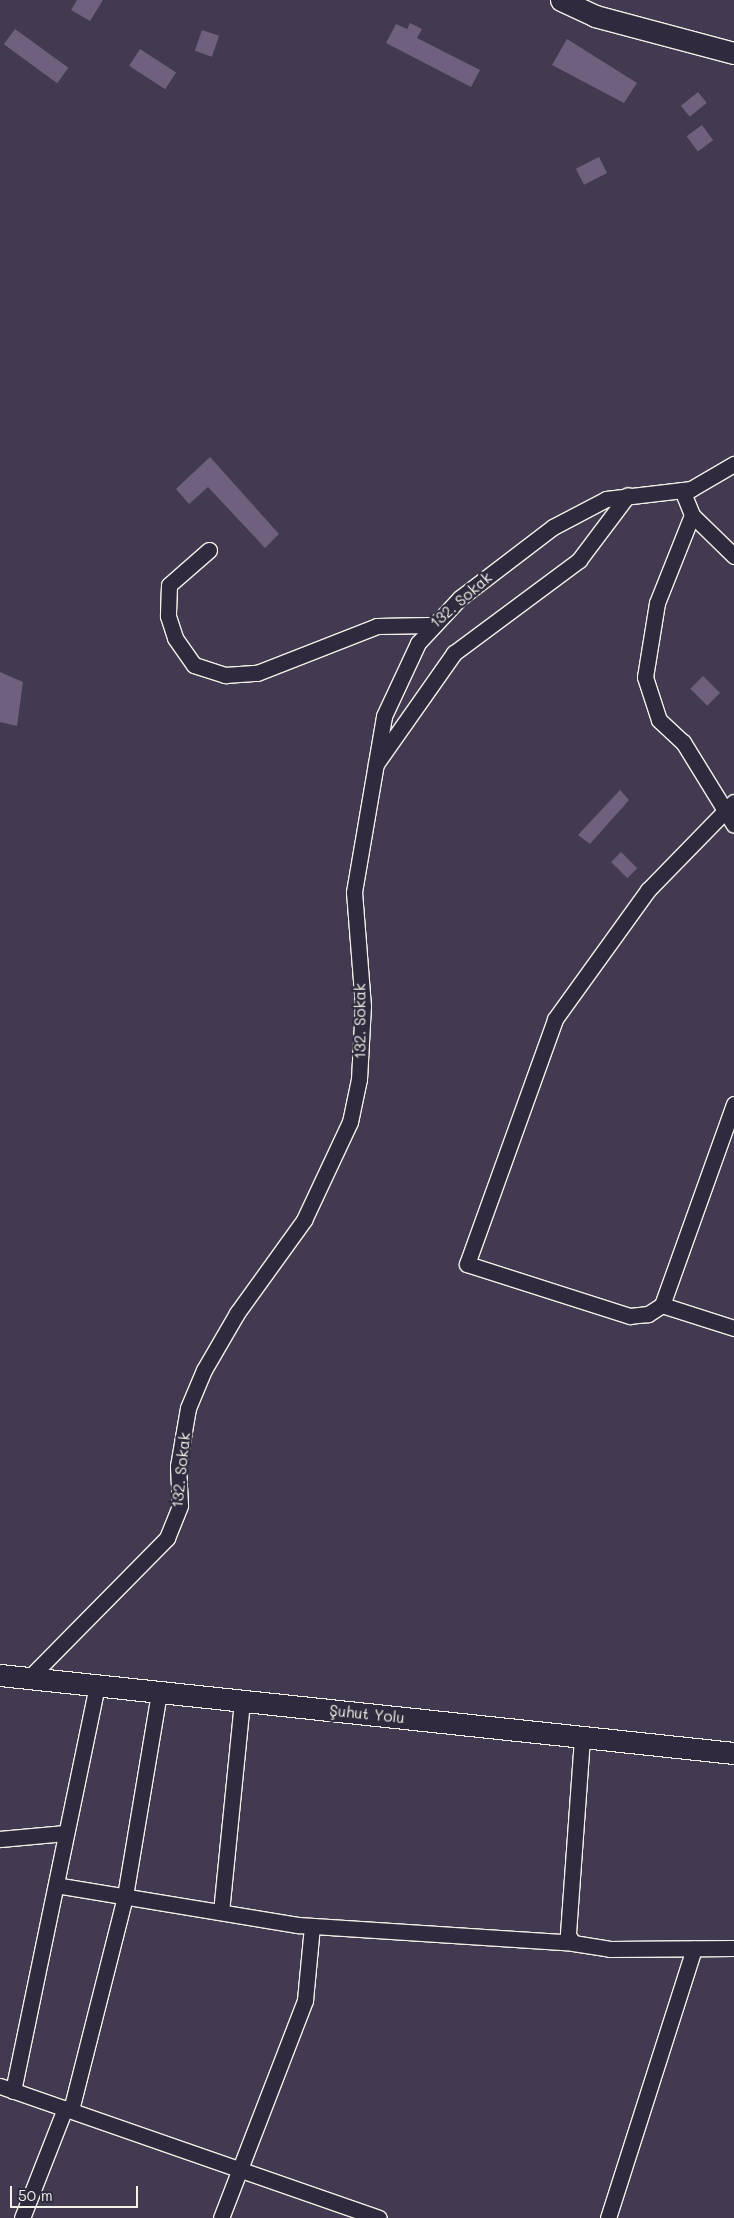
<!DOCTYPE html>
<html>
<head>
<meta charset="utf-8">
<style>
	body { margin:0 }
	#map { position:relative; width:734px; height:2218px; overflow:hidden; background:#423a50; font-family:Mali,sans-serif }
	div>[style] { position:absolute }
	.building>* { inset:0; background:#6f617e; transform-origin:0 0 }
	.roads { filter:drop-shadow(1px 0 #f4f1e8) drop-shadow(-1px 0 #f4f1e8) drop-shadow(0 1px #f4f1e8) drop-shadow(0 -1px #f4f1e8) }
	.street>* { height:15px; margin:-7.5px; padding:0 7.5px; transform-origin:7.5px; border-radius:7.5px; background:#2f2a3d }
	.secondary>* { height:21px; margin:-10.5px; padding:0 10.5px; transform-origin:10.5px; border-radius:10.5px; background:#2f2a3d }
	span { translate:-50% -50%; white-space:nowrap; text-align:center; line-height:1.15; -webkit-text-stroke:5px #2f2a3d; paint-order:stroke }
	.street-label { font-size:15px; color:#f4f1e8 }
	.scale { position:absolute; left:10px; top:2186px; width:128px; height:22px; box-sizing:border-box; border:2px solid #f4f1e8; border-top:0; padding-left:6px; font-size:15px; line-height:18px; white-space:nowrap; color:#f4f1e8; -webkit-text-stroke:4px #2f2a3d; paint-order:stroke }
</style>
</head>
<body>
<div id="map">
	<div class="building">
		<div style="clip-path:polygon(77px 0,103px 0,90px 21px,71px 10px)"></div>
		<div style="clip-path:polygon(410px 23px,422px 29px,417px 38px,480px 70px,471px 87px,386px 43px,396px 24px,407px 29px)"></div>
		<div style="left:15px;top:29px;width:66px;height:19px;rotate:36deg"></div>
		<div style="left:202px;top:30px;width:18px;height:22px;rotate:19deg"></div>
		<div style="clip-path:polygon(567px 39px,637px 83px,624px 103px,552px 65px)"></div>
		<div style="left:140px;top:49px;width:43px;height:20px;rotate:33deg"></div>
		<div style="left:698px;top:92px;width:14px;height:22px;rotate:51deg"></div>
		<div style="left:702px;top:125px;width:19px;height:19px;rotate:54deg"></div>
		<div style="left:599px;top:157px;width:18px;height:26px;rotate:63deg"></div>
		<div style="clip-path:polygon(210px 457px,279px 534px,265px 548px,208px 487px,189px 504px,176px 489px)"></div>
		<div style="clip-path:polygon(0 672px,23px 682px,17px 726px,0 722px)"></div>
		<div style="left:703px;top:676px;width:24px;height:18px;rotate:45deg"></div>
		<div style="clip-path:polygon(620px 790px,629px 800px,590px 844px,578px 835px)"></div>
		<div style="left:621px;top:852px;width:23px;height:14px;rotate:45deg"></div>
	</div>
	<div class="roads">
		<div class="street">
			<div style="left:682px;top:490px;width:27px;rotate:68deg"></div>
			<div style="left:692px;top:515px;width:95px;rotate:111.7deg"></div>
			<div style="left:657px;top:603px;width:75px;rotate:99.2deg"></div>
			<div style="left:645px;top:677px;width:45px;rotate:72deg"></div>
			<div style="left:659px;top:720px;width:33px;rotate:43deg"></div>
			<div style="left:683px;top:742px;width:97px;rotate:58.4deg"></div>
			<div style="left:692px;top:515px;width:59px;rotate:44.3deg"></div>
			<div style="left:209px;top:550px;width:53px;rotate:138.8deg"></div>
			<div style="left:169px;top:585px;width:31px;rotate:92deg"></div>
			<div style="left:168px;top:616px;width:23px;rotate:72deg"></div>
			<div style="left:175px;top:638px;width:33px;rotate:55deg"></div>
			<div style="left:194px;top:665px;width:33px;rotate:18deg"></div>
			<div style="left:225px;top:675px;width:32px;rotate:-4deg"></div>
			<div style="left:257px;top:673px;width:129px;rotate:-21.4deg"></div>
			<div style="left:377px;top:626px;width:53px;rotate:-1.1deg"></div>
			<div style="left:376px;top:764px;width:136px;rotate:-54.9deg"></div>
			<div style="left:454px;top:653px;width:156px;rotate:-36.6deg"></div>
			<div style="left:579px;top:560px;width:81px;rotate:-53deg"></div>
			<div style="left:734px;top:1104px;width:214px;rotate:109.7deg"></div>
			<div style="left:662px;top:1305px;width:76px;rotate:17.7deg"></div>
			<div style="left:662px;top:1305px;width:17px;rotate:147deg"></div>
			<div style="left:648px;top:1314px;width:18px;rotate:174deg"></div>
			<div style="left:630px;top:1316px;width:171px;rotate:-162.3deg"></div>
			<div style="left:467px;top:1264px;width:260px;rotate:-70.2deg"></div>
			<div style="left:555px;top:1019px;width:159px;rotate:-54.2deg"></div>
			<div style="left:648px;top:890px;width:123px;rotate:-45.7deg"></div>
			<div style="left:29px;top:1678px;width:197px;rotate:-45.4deg"></div>
			<div style="left:167px;top:1538px;width:35px;rotate:-68deg"></div>
			<div style="left:180px;top:1505px;width:39px;rotate:-93deg"></div>
			<div style="left:178px;top:1466px;width:59px;rotate:-80.2deg"></div>
			<div style="left:188px;top:1408px;width:41px;rotate:-67.2deg"></div>
			<div style="left:204px;top:1370px;width:66px;rotate:-59.9deg"></div>
			<div style="left:237px;top:1313px;width:115px;rotate:-54.2deg"></div>
			<div style="left:304px;top:1220px;width:108px;rotate:-64.9deg"></div>
			<div style="left:350px;top:1122px;width:44px;rotate:-78.2deg"></div>
			<div style="left:359px;top:1079px;width:73px;rotate:-86.9deg"></div>
			<div style="left:363px;top:1006px;width:114px;rotate:-94.5deg"></div>
			<div style="left:354px;top:892px;width:179px;rotate:-80.3deg"></div>
			<div style="left:384px;top:716px;width:81px;rotate:-65deg"></div>
			<div style="left:418px;top:643px;width:62px;rotate:-47deg"></div>
			<div style="left:460px;top:598px;width:117px;rotate:-37.4deg"></div>
			<div style="left:553px;top:527px;width:60px;rotate:-27.8deg"></div>
			<div style="left:606px;top:499px;width:86px;rotate:-6.7deg"></div>
			<div style="left:691px;top:489px;width:50px;rotate:-30.2deg"></div>
			<div style="left:582px;top:1738px;width:197px;rotate:94.1deg"></div>
			<div style="left:568px;top:1935px;width:9px;rotate:58deg"></div>
			<div style="left:573px;top:1943px;width:36px;rotate:9deg"></div>
			<div style="left:609px;top:1949px;width:125px;rotate:-0.5deg"></div>
			<div style="left:0;top:1839px;width:66px;rotate:-5.2deg"></div>
			<div style="left:56px;top:1885px;width:245px;rotate:9.4deg"></div>
			<div style="left:298px;top:1925px;width:276px;rotate:3.7deg"></div>
			<div style="left:221px;top:1912px;width:212px;rotate:-84.3deg"></div>
			<div style="left:0;top:2086px;width:401px;rotate:19.2deg"></div>
			<div style="left:13px;top:2091px;width:415px;rotate:-78.3deg"></div>
			<div style="left:71px;top:2110px;width:221px;rotate:-75.8deg"></div>
			<div style="left:125px;top:1896px;width:207px;rotate:-80.5deg"></div>
			<div style="left:22px;top:2218px;width:118px;rotate:-68.6deg"></div>
			<div style="left:221px;top:2218px;width:234px;rotate:-68.9deg"></div>
			<div style="left:305px;top:2000px;width:74px;rotate:-84.6deg"></div>
			<div style="left:608px;top:2218px;width:283px;rotate:-72.3deg"></div>
		</div>
		<div class="secondary">
			<div style="left:561px;top:0;width:38px;rotate:25deg"></div>
			<div style="left:595px;top:16px;width:144px;rotate:14.9deg"></div>
			<div style="left:0;top:1675px;width:738px;rotate:6.07deg"></div>
		</div>
	</div>
	<div class="street-label">
		<span style="left:461px;top:600px;rotate:-41deg">132. Sokak</span>
		<span style="left:360px;top:1021px;rotate:-90deg">132. Sokak</span>
		<span style="left:181px;top:1470px;rotate:-84deg">132. Sokak</span>
		<span style="left:367px;top:1714px;rotate:6deg">Şuhut Yolu</span>
	</div>
	<div class="scale">50 m</div>
</div>
</body>
</html>
